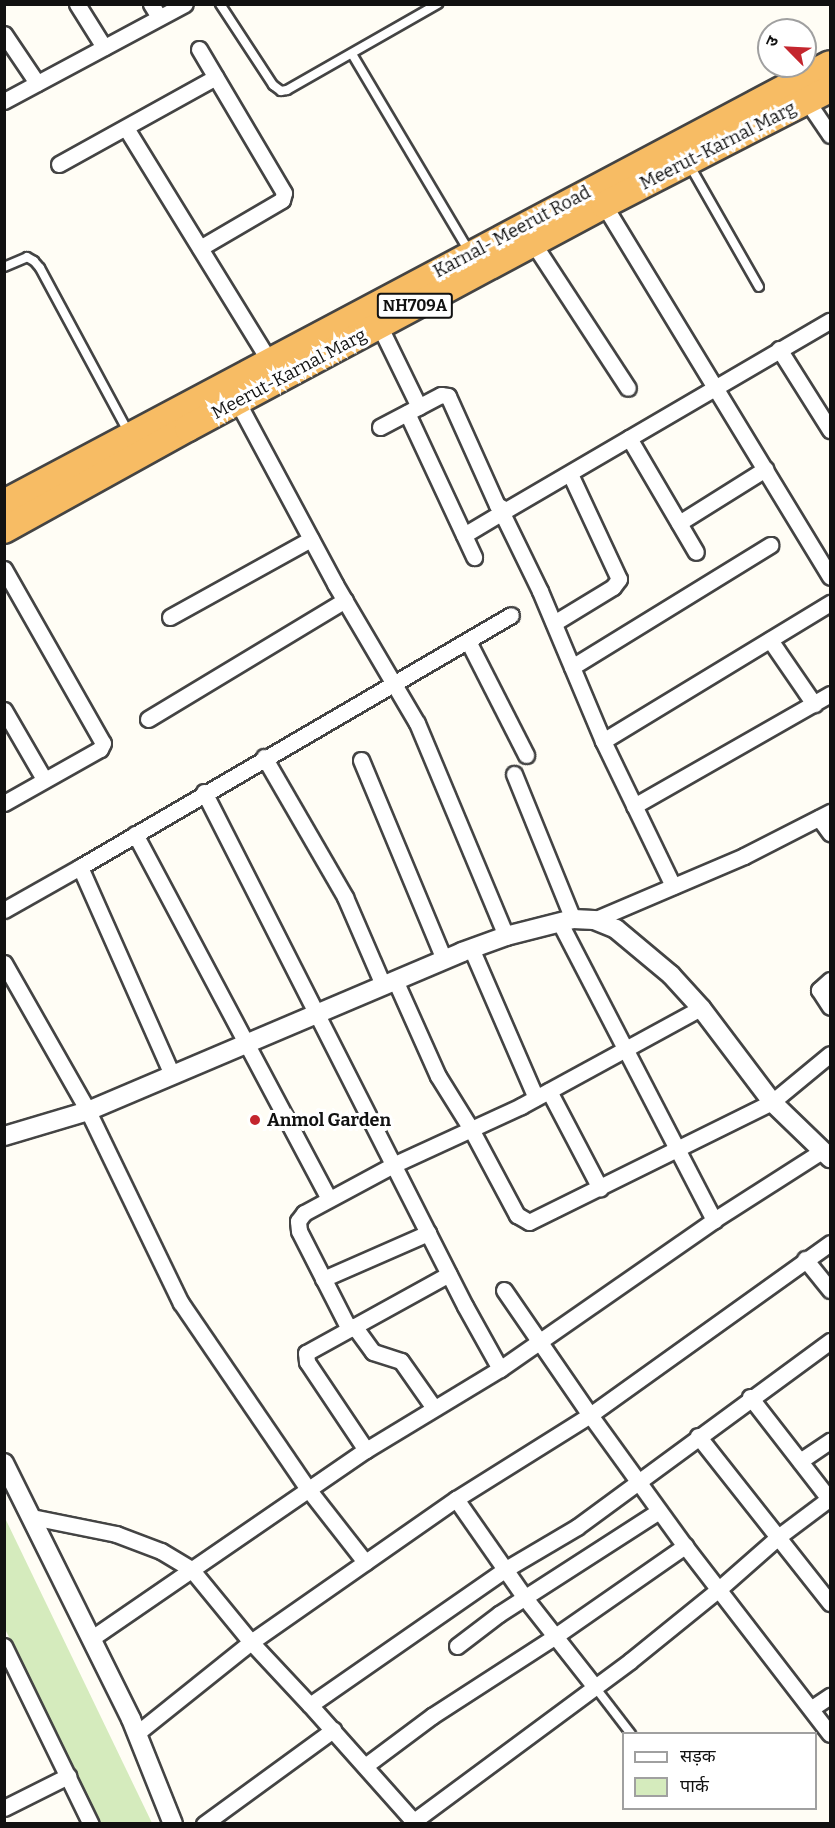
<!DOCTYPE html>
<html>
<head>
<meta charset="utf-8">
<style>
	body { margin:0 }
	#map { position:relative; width:835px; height:1828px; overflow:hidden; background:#fffdf5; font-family:Bitter,"Noto Sans Devanagari",serif }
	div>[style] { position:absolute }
	.green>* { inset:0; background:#d5ebbd }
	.roads { filter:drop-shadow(2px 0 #444) drop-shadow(-2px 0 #444) drop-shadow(0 2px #444) drop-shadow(0 -2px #444) }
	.service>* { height:8px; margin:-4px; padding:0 4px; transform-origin:4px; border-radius:4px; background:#fff }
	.minor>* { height:15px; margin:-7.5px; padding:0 7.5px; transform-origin:7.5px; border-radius:7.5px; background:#fff }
	.tertiary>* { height:18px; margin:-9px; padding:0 9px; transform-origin:9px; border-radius:9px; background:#fff }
	.trunk>* { height:26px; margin:-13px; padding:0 13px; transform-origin:13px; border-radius:13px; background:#f7bc64 }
	.dots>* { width:16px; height:16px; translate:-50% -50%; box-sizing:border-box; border:3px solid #fff; border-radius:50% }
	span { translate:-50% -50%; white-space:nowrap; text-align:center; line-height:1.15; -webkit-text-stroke:6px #fff; paint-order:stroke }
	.shield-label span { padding:2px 4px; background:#fff; border:2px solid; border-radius:4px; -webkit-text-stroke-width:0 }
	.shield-label { font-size:16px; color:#111; font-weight:700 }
	.street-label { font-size:18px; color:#111 }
	.poi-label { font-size:18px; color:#111; font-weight:700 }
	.left { translate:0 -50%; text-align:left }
	.frame { position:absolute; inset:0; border:6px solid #111; pointer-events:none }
	.legend { position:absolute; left:622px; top:1732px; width:195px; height:78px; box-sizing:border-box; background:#fff; border:2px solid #a0a0a0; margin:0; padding:8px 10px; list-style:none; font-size:18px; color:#111 }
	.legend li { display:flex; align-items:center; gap:12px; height:30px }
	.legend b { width:30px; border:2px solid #a0a0a0 }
	.north { position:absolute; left:757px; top:18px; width:60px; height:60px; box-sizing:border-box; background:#fff; border:2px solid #a0a0a0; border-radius:50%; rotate:294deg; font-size:16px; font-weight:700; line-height:24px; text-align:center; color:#111 }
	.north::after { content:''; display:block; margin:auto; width:21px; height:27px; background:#c4262e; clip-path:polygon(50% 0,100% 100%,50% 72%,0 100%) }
</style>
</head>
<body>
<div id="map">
	<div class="green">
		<div style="clip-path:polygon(5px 1518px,152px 1823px,100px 1823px,5px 1629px)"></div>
	</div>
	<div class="roads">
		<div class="service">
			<div style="left:220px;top:4px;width:97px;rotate:56.8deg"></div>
			<div style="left:273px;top:85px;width:10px;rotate:37deg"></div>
			<div style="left:281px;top:91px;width:6px;rotate:-9deg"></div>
			<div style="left:287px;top:90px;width:174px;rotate:-29.7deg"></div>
			<div style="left:352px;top:54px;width:229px;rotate:59.3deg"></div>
			<div style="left:690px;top:166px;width:139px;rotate:60.3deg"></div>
			<div style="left:4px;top:267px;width:25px;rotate:-23deg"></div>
			<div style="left:27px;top:257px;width:8px;rotate:30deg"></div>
			<div style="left:34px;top:261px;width:9px;rotate:49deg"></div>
			<div style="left:40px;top:268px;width:187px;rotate:61.7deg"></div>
			<div style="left:595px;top:1687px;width:59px;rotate:52.5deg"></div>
		</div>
		<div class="minor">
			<div style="left:77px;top:4px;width:51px;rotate:57.9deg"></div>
			<div style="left:151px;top:4px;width:15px;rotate:58deg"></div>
			<div style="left:4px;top:34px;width:59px;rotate:56deg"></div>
			<div style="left:199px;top:49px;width:167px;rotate:59.4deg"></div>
			<div style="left:284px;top:193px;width:7px;rotate:106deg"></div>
			<div style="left:282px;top:200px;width:95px;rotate:149.7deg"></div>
			<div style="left:4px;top:101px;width:205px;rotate:-28.2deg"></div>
			<div style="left:807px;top:101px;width:41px;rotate:55.9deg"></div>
			<div style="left:126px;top:128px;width:275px;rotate:58.4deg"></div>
			<div style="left:59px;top:164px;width:179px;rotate:-29deg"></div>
			<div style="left:604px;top:205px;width:435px;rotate:58.7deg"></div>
			<div style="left:533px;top:243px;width:173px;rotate:56.8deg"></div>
			<div style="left:379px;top:325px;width:91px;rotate:64deg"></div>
			<div style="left:779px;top:349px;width:96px;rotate:57.8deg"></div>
			<div style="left:237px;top:401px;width:208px;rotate:61.8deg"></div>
			<div style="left:335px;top:584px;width:161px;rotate:59.5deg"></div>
			<div style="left:417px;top:723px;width:231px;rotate:67.3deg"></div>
			<div style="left:407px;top:413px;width:159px;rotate:65deg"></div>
			<div style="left:380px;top:427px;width:69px;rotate:-27.7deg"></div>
			<div style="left:441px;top:395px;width:7px;rotate:8deg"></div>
			<div style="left:448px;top:396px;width:120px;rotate:65.8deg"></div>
			<div style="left:497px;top:505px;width:10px;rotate:29deg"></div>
			<div style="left:506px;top:510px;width:375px;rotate:-30.3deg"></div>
			<div style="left:629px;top:438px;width:132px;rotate:59.6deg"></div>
			<div style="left:502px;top:513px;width:87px;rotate:64deg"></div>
			<div style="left:540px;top:591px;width:163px;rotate:67.2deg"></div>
			<div style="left:603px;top:741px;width:161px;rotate:64.2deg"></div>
			<div style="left:679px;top:523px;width:102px;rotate:-32.1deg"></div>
			<div style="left:464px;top:535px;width:49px;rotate:-30.8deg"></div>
			<div style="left:4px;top:569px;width:200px;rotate:60.4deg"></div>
			<div style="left:103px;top:743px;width:7px;rotate:117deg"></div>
			<div style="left:100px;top:749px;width:110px;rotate:150.6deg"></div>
			<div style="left:170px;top:617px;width:161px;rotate:-29deg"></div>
			<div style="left:554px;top:623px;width:69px;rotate:-31.4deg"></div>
			<div style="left:613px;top:587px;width:10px;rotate:-53deg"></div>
			<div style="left:619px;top:579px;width:116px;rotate:-115deg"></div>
			<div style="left:770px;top:640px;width:78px;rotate:55.5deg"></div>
			<div style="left:468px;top:641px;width:128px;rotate:63deg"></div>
			<div style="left:572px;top:667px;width:233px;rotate:-31.6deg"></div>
			<div style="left:4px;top:710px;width:80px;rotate:59.9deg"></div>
			<div style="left:148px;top:719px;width:230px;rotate:-31.1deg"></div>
			<div style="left:603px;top:741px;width:266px;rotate:-31.3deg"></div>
			<div style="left:264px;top:757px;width:162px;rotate:59.9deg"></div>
			<div style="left:345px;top:897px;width:96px;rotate:66.6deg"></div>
			<div style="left:361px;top:760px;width:216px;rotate:67.4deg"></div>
			<div style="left:514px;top:774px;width:157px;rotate:67.9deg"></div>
			<div style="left:204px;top:792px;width:576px;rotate:63.08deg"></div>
			<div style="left:465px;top:1306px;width:72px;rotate:60.9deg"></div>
			<div style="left:634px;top:806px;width:226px;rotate:-29.7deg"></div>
			<div style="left:819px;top:818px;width:19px;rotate:54deg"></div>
			<div style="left:135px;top:834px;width:413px;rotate:62deg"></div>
			<div style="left:80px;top:867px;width:499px;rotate:-30.3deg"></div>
			<div style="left:4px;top:910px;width:87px;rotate:-29.5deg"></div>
			<div style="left:80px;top:867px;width:227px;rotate:66.1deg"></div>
			<div style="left:594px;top:920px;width:163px;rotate:-23.1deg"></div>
			<div style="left:744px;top:856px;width:97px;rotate:-27.1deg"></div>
			<div style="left:560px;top:923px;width:335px;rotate:62.6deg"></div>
			<div style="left:471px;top:948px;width:163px;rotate:66.6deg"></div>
			<div style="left:4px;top:963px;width:170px;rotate:60.4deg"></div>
			<div style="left:88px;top:1111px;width:213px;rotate:64.2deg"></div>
			<div style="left:181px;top:1303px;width:225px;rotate:55.7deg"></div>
			<div style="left:308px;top:1489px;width:93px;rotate:52deg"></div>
			<div style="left:395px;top:980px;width:105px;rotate:65.9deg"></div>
			<div style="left:438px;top:1076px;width:62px;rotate:58.1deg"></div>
			<div style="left:471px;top:1129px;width:98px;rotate:61.9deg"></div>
			<div style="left:517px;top:1215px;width:14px;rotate:30deg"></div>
			<div style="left:529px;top:1222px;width:271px;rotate:-26.3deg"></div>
			<div style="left:772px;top:1102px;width:75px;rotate:-39.6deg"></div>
			<div style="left:830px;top:980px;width:15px;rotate:138deg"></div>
			<div style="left:819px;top:990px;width:20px;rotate:57deg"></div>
			<div style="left:549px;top:1091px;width:110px;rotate:62.3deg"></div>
			<div style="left:805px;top:1259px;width:40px;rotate:51deg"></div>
			<div style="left:323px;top:1279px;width:115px;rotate:-23.7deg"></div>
			<div style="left:504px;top:1290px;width:152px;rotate:55.5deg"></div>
			<div style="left:590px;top:1415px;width:162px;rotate:54.1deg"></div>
			<div style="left:685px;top:1546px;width:237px;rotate:52.4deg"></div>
			<div style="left:354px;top:1326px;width:32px;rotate:54deg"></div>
			<div style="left:373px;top:1352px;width:29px;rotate:18deg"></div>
			<div style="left:401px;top:1361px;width:57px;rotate:54.9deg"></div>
			<div style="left:349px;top:1329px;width:110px;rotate:-117deg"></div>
			<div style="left:299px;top:1231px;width:10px;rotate:-96deg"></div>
			<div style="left:298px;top:1221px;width:10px;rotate:-53deg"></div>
			<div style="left:304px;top:1213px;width:101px;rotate:-28.3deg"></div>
			<div style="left:393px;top:1165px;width:141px;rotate:-24.7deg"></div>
			<div style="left:521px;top:1106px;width:205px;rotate:-28.6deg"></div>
			<div style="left:750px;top:1397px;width:130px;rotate:52.2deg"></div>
			<div style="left:698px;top:1436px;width:213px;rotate:51.7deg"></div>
			<div style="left:366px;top:1450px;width:106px;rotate:-123.8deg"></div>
			<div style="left:307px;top:1362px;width:9px;rotate:-96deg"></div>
			<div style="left:306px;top:1353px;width:163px;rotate:-28.9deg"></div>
			<div style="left:800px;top:1461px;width:36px;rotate:-34deg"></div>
			<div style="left:456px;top:1499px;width:121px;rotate:55.1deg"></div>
			<div style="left:525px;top:1598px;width:113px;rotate:51.8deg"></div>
			<div style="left:32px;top:1517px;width:86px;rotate:11.4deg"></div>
			<div style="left:116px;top:1534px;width:48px;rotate:20.7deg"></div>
			<div style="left:161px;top:1551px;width:35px;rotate:31deg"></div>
			<div style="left:191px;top:1569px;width:94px;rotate:50.6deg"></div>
			<div style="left:251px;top:1642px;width:86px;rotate:46.9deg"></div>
			<div style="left:310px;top:1705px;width:159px;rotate:48.3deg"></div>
			<div style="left:92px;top:1638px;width:332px;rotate:-34.5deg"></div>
			<div style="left:366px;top:1450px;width:157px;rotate:-31.2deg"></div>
			<div style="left:500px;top:1369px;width:261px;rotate:-34.8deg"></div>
			<div style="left:714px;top:1220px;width:128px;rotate:-32.6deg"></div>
			<div style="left:4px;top:1646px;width:198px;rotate:64deg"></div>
			<div style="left:457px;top:1646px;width:53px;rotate:-37.3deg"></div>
			<div style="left:499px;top:1614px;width:190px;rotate:-32.8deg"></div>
			<div style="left:310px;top:1705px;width:239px;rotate:-34.8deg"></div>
			<div style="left:506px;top:1569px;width:82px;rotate:-30.6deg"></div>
			<div style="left:577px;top:1527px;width:314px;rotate:-36.3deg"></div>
			<div style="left:812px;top:1708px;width:22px;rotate:-34deg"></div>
			<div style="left:136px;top:1734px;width:147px;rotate:-38.7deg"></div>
			<div style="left:251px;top:1642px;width:250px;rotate:-34.9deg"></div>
			<div style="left:456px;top:1499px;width:158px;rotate:-32.1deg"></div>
			<div style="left:590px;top:1415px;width:295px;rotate:-35.6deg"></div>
			<div style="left:365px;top:1766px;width:84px;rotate:-36.7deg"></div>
			<div style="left:432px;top:1716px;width:145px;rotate:-32.9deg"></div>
			<div style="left:554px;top:1637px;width:160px;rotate:-34.8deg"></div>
			<div style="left:4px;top:1808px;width:72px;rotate:-26.6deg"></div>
			<div style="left:414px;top:1821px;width:269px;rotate:-36.5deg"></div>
			<div style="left:630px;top:1661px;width:114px;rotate:-39deg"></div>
			<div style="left:719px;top:1589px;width:79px;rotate:-41.4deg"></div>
			<div style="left:778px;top:1537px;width:65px;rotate:-36.9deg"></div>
			<div style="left:204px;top:1824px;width:160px;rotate:-36.1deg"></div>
		</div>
		<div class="tertiary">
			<div style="left:4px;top:1136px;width:88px;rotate:-16.6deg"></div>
			<div style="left:88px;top:1111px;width:406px;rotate:-23deg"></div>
			<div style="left:462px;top:952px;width:47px;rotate:-20deg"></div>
			<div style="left:506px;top:936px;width:69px;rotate:-14.2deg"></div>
			<div style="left:573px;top:919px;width:21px;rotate:3deg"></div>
			<div style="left:594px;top:920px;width:24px;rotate:22deg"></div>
			<div style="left:616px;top:929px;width:72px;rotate:39.9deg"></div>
			<div style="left:671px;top:975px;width:45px;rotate:47.7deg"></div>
			<div style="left:701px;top:1008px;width:118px;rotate:52.9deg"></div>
			<div style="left:772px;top:1102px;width:81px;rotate:44deg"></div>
			<div style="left:4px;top:1463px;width:286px;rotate:63.6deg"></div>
			<div style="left:131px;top:1719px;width:113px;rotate:68.2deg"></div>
		</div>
		<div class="trunk">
			<div style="left:4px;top:503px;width:935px;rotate:-27.99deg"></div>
			<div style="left:4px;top:530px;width:210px;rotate:-29deg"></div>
			<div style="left:188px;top:428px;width:472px;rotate:-28.2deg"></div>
			<div style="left:604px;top:205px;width:254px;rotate:-27.2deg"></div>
		</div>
	</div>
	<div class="dots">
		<div style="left:255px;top:1120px;background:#c4262e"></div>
	</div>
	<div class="shield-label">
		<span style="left:415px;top:306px">NH709A</span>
	</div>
	<div class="street-label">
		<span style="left:718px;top:146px;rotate:-27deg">Meerut-Karnal Marg</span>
		<span style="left:512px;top:232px;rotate:-28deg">Karnal- Meerut Road</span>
		<span style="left:289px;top:374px;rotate:-28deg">Meerut-Karnal Marg</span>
	</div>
	<div class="poi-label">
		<span class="left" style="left:267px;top:1120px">Anmol Garden</span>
	</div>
	<div class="frame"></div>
	<ul class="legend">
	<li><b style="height:8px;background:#fff"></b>सड़क</li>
	<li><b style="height:16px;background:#d5ebbd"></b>पार्क</li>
	</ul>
	<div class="north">उ</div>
</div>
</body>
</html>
